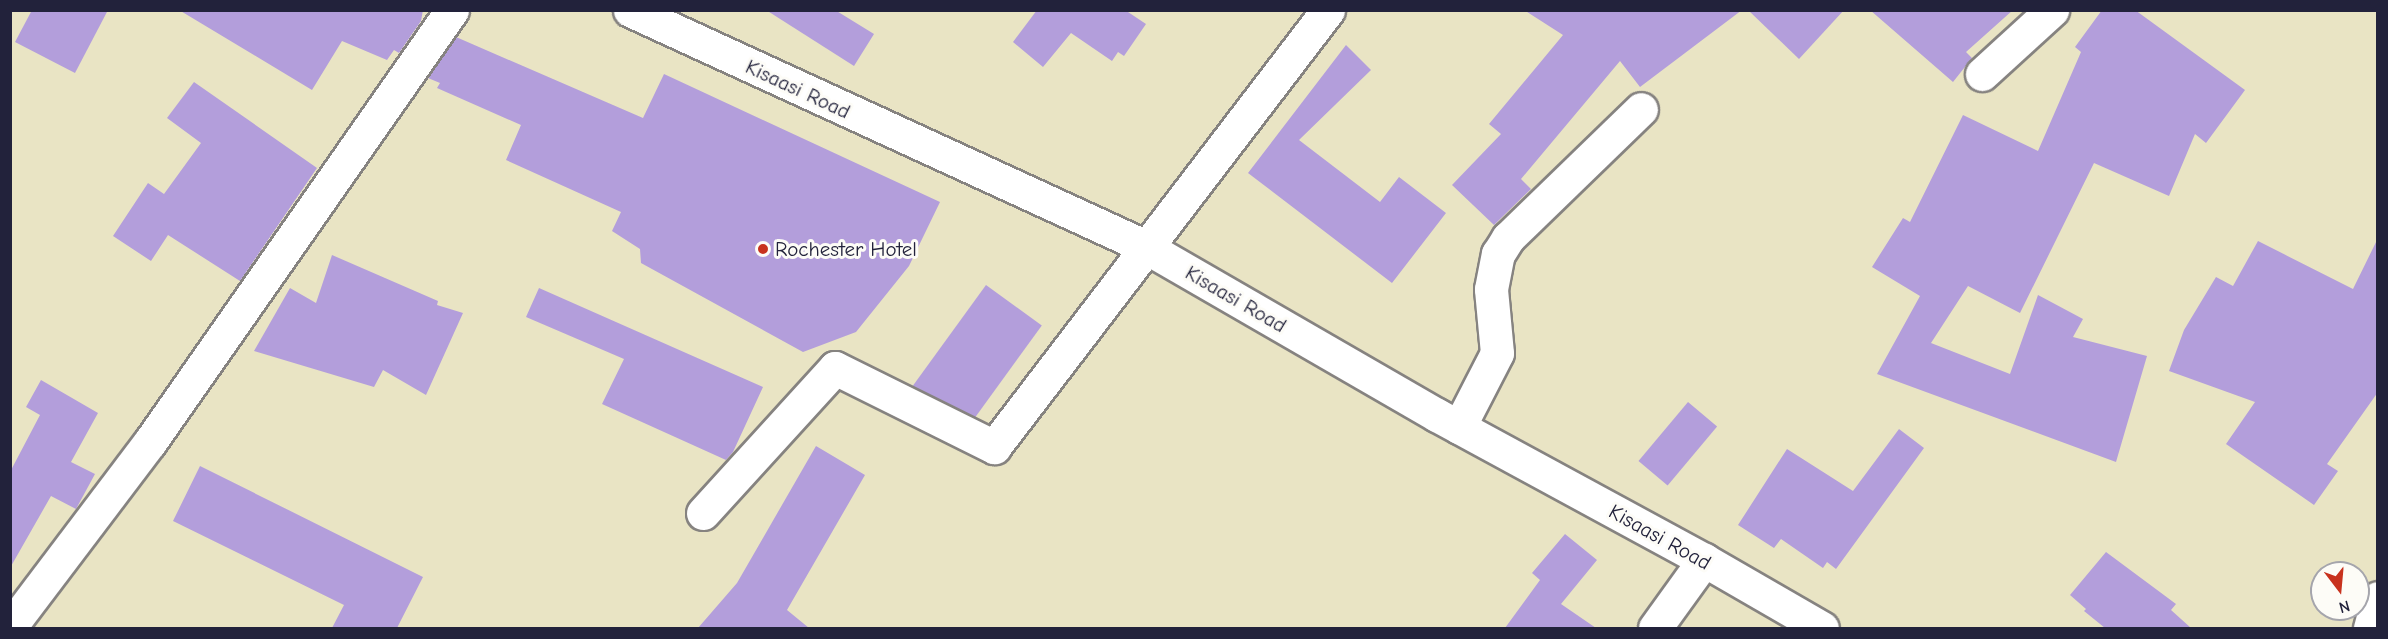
<!DOCTYPE html>
<html>
<head>
<meta charset="utf-8">
<style>
	body { margin:0 }
	#map { position:relative; width:2388px; height:639px; overflow:hidden; background:#e9e4c4; font-family:"Comic Neue",sans-serif }
	div>[style] { position:absolute }
	.building>* { inset:0; background:#b39edb; transform-origin:0 0 }
	.roads { filter:drop-shadow(2px 0 #868380) drop-shadow(-2px 0 #868380) drop-shadow(0 2px #868380) drop-shadow(0 -2px #868380) }
	.minor>* { height:33px; margin:-16.5px; padding:0 16.5px; transform-origin:16.5px; border-radius:16.5px; background:#fff }
	.secondary>* { height:33px; margin:-16.5px; padding:0 16.5px; transform-origin:16.5px; border-radius:16.5px; background:#fff }
	.dots>* { width:16px; height:16px; translate:-50% -50%; box-sizing:border-box; border:3px solid #fdfcf7; border-radius:50% }
	span { translate:-50% -50%; white-space:nowrap; text-align:center; line-height:1.15; -webkit-text-stroke:6px #fdfcf7; paint-order:stroke }
	.street-label { font-size:21px; color:#22223b }
	.poi-label { font-size:21px; color:#22223b }
	.left { translate:0 -50%; text-align:left }
	.frame { position:absolute; inset:0; border:12px solid #22223b; pointer-events:none }
	.north { position:absolute; left:2310px; top:561px; width:60px; height:60px; box-sizing:border-box; background:#fdfcf7; border:2px solid #a5a5ac; border-radius:50%; rotate:164deg; font-size:16px; font-weight:700; line-height:24px; text-align:center; color:#22223b }
	.north::after { content:''; display:block; margin:auto; width:21px; height:27px; background:#c8321e; clip-path:polygon(50% 0,100% 100%,50% 72%,0 100%) }
</style>
</head>
<body>
<div id="map">
	<div class="building">
		<div style="clip-path:polygon(32px 10px,108px 10px,75px 73px,15px 42px)"></div>
		<div style="clip-path:polygon(179px 10px,423px 10px,421px 21px,399px 53px,394px 50px,387px 60px,342px 41px,312px 90px)"></div>
		<div style="clip-path:polygon(766px 10px,835px 10px,874px 34px,854px 66px)"></div>
		<div style="clip-path:polygon(1037px 10px,1125px 10px,1146px 24px,1124px 56px,1118px 52px,1112px 61px,1071px 33px,1043px 67px,1013px 42px)"></div>
		<div style="clip-path:polygon(1524px 10px,1742px 10px,1640px 87px,1620px 61px,1521px 179px,1531px 189px,1494px 225px,1452px 185px,1501px 134px,1489px 124px,1563px 35px)"></div>
		<div style="clip-path:polygon(1748px 10px,1844px 10px,1799px 59px)"></div>
		<div style="clip-path:polygon(1870px 10px,2013px 10px,1966px 52px,1972px 58px,1953px 82px)"></div>
		<div style="clip-path:polygon(2102px 10px,2135px 10px,2245px 90px,2206px 143px,2195px 134px,2169px 196px,2094px 163px,2020px 313px,1968px 286px,1931px 343px,2010px 374px,2038px 295px,2083px 319px,2073px 337px,2147px 356px,2116px 462px,1877px 374px,1920px 296px,1872px 267px,1903px 218px,1910px 222px,1963px 115px,2038px 151px,2081px 52px,2075px 47px)"></div>
		<div style="clip-path:polygon(456px 37px,643px 118px,664px 74px,940px 202px,909px 266px,856px 332px,803px 352px,641px 263px,640px 249px,612px 231px,621px 212px,506px 160px,521px 125px,437px 88px,440px 83px,428px 78px)"></div>
		<div style="clip-path:polygon(1346px 45px,1371px 70px,1299px 140px,1380px 202px,1399px 177px,1446px 213px,1392px 283px,1248px 173px)"></div>
		<div style="clip-path:polygon(194px 82px,317px 168px,240px 281px,168px 235px,151px 261px,113px 236px,148px 183px,164px 194px,201px 143px,167px 118px)"></div>
		<div style="clip-path:polygon(2378px 238px,2378px 392px,2327px 464px,2338px 471px,2314px 505px,2226px 444px,2255px 402px,2169px 371px,2184px 330px,2216px 277px,2233px 286px,2258px 241px,2353px 289px)"></div>
		<div style="clip-path:polygon(332px 255px,438px 301px,437px 305px,463px 313px,426px 395px,383px 370px,374px 387px,254px 351px,290px 288px,316px 303px)"></div>
		<div style="left:986px;top:285px;width:69px;height:125px;rotate:36deg"></div>
		<div style="clip-path:polygon(539px 288px,763px 387px,733px 452px,726px 460px,602px 404px,624px 359px,526px 317px)"></div>
		<div style="clip-path:polygon(41px 380px,98px 413px,71px 462px,95px 474px,76px 509px,51px 496px,10px 568px,10px 472px,40px 415px,26px 407px)"></div>
		<div style="left:1688px;top:402px;width:38px;height:77px;rotate:40deg"></div>
		<div style="clip-path:polygon(1899px 429px,1924px 448px,1836px 569px,1827px 562px,1823px 568px,1781px 539px,1774px 548px,1738px 525px,1787px 449px,1853px 491px)"></div>
		<div style="clip-path:polygon(816px 446px,865px 475px,787px 610px,809px 628px,698px 628px,737px 583px)"></div>
		<div style="clip-path:polygon(200px 466px,423px 577px,397px 628px,332px 628px,344px 605px,173px 521px)"></div>
		<div style="clip-path:polygon(1565px 534px,1597px 560px,1561px 604px,1596px 628px,1505px 628px,1540px 580px,1532px 573px)"></div>
		<div style="clip-path:polygon(2106px 552px,2176px 604px,2171px 610px,2191px 628px,2105px 628px,2084px 611px,2086px 609px,2070px 595px)"></div>
	</div>
	<div class="roads">
		<div class="minor">
			<div style="left:1982px;top:74px;width:95px;rotate:-42.4deg"></div>
			<div style="left:1459px;top:427px;width:83px;rotate:-62.8deg"></div>
			<div style="left:1497px;top:353px;width:64px;rotate:-95.4deg"></div>
			<div style="left:1491px;top:289px;width:36px;rotate:-79deg"></div>
			<div style="left:1498px;top:254px;width:19px;rotate:-58deg"></div>
			<div style="left:1508px;top:238px;width:185px;rotate:-44.1deg"></div>
			<div style="left:703px;top:513px;width:196px;rotate:-47.7deg"></div>
			<div style="left:835px;top:368px;width:178px;rotate:26.4deg"></div>
			<div style="left:994px;top:447px;width:550px;rotate:-52.61deg"></div>
			<div style="left:10px;top:627px;width:232px;rotate:-52.9deg"></div>
			<div style="left:150px;top:442px;width:527px;rotate:-55.04deg"></div>
			<div style="left:1655px;top:628px;width:84px;rotate:-54.2deg"></div>
			<div style="left:2370px;top:628px;width:31px;rotate:-75deg"></div>
		</div>
		<div class="secondary">
			<div style="left:630px;top:10px;width:566px;rotate:24.66deg"></div>
			<div style="left:1144px;top:246px;width:338px;rotate:30deg"></div>
			<div style="left:1437px;top:415px;width:304px;rotate:28.5deg"></div>
			<div style="left:1704px;top:560px;width:136px;rotate:30deg"></div>
		</div>
	</div>
	<div class="dots">
		<div style="left:763px;top:249px;background:#c8321e"></div>
	</div>
	<div class="street-label">
		<span style="left:798px;top:89px;rotate:25deg">Kisaasi Road</span>
		<span style="left:1236px;top:299px;rotate:30deg">Kisaasi Road</span>
		<span style="left:1660px;top:537px;rotate:29deg">Kisaasi Road</span>
	</div>
	<div class="poi-label">
		<span class="left" style="left:775px;top:249px">Rochester Hotel</span>
	</div>
	<div class="frame"></div>
	<div class="north">N</div>
</div>
</body>
</html>
